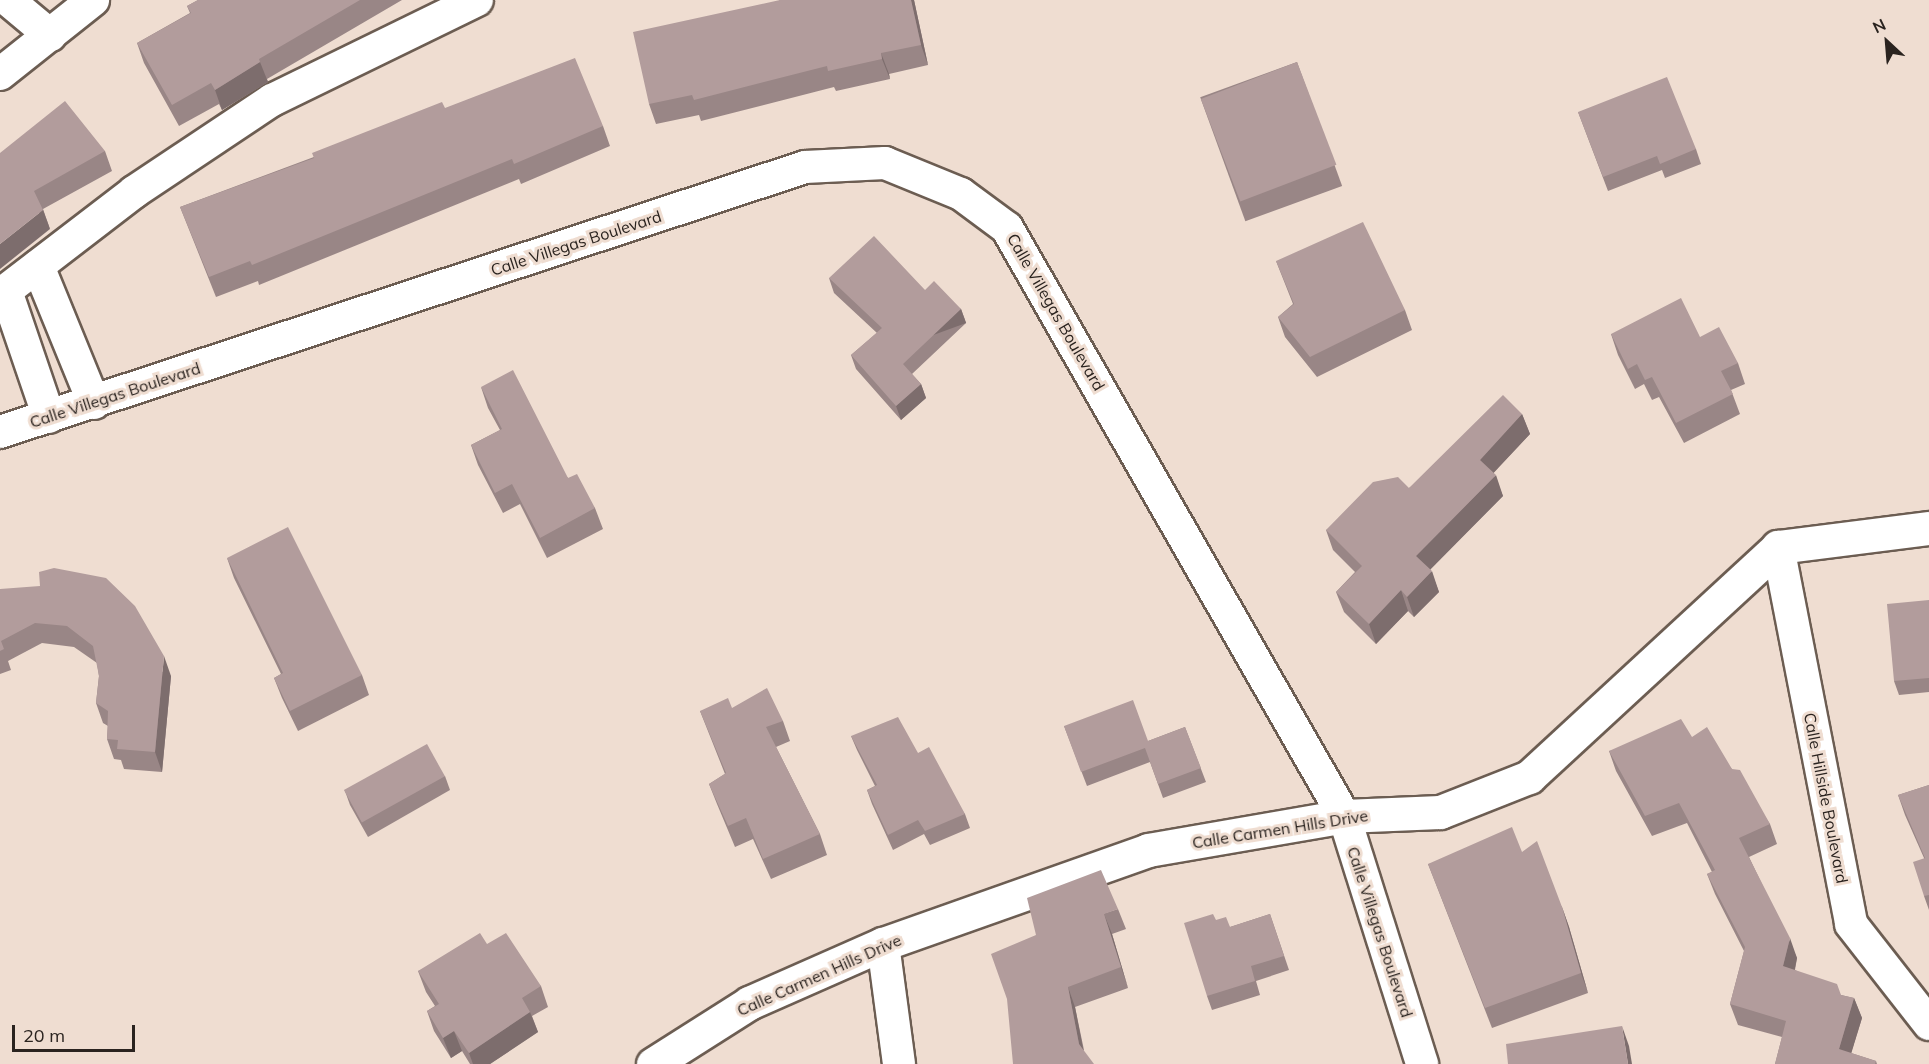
<!DOCTYPE html>
<html>
<head>
<meta charset="utf-8">
<style>
	body { margin:0 }
	#map { position:relative; width:1929px; height:1064px; overflow:hidden; background:#efddd1; font-family:Mulish,sans-serif }
	div>[style] { position:absolute }
	.roads { filter:drop-shadow(2px 0 #6c5d52) drop-shadow(-2px 0 #6c5d52) drop-shadow(0 2px #6c5d52) drop-shadow(0 -2px #6c5d52) }
	.minor>* { height:32px; margin:-16px; padding:0 16px; transform-origin:16px; border-radius:16px; background:#fff }
	.tertiary>* { height:33px; margin:-16.5px; padding:0 16.5px; transform-origin:16.5px; border-radius:16.5px; background:#fff }
	.wall>* { inset:0; background:#998686; transform-origin:0 0 }
	.shaded-wall>* { inset:0; background:#7d6d6d; transform-origin:0 0 }
	.building>* { inset:0; background:#b29c9c; transform-origin:0 0 }
	span { translate:-50% -50%; white-space:nowrap; text-align:center; line-height:1.15; -webkit-text-stroke:6px #efddd1; paint-order:stroke }
	.street-label { font-size:16px; color:#2a231f }
	.north { position:absolute; left:1857px; top:12px; width:60px; height:60px; -webkit-text-stroke:4px #efddd1; paint-order:stroke; rotate:334deg; font-size:16px; font-weight:700; line-height:24px; text-align:center; color:#2a231f }
	.north::after { content:''; display:block; margin:auto; width:21px; height:27px; background:#2a231f; clip-path:polygon(50% 0,100% 100%,50% 72%,0 100%) }
	.scale { position:absolute; left:12px; top:1025px; width:123px; height:27px; box-sizing:border-box; border:3px solid #2a231f; border-top:0; padding-left:8px; font-size:18px; line-height:21px; white-space:nowrap; color:#2a231f; -webkit-text-stroke:4px #efddd1; paint-order:stroke }
</style>
</head>
<body>
<div id="map">
	<div class="roads">
		<div class="minor">
			<div style="left:8px;top:0;width:55px;rotate:39.8deg"></div>
			<div style="left:0;top:74px;width:119px;rotate:-38.5deg"></div>
			<div style="left:38px;top:266px;width:148px;rotate:67.8deg"></div>
			<div style="left:6px;top:291px;width:133px;rotate:71.2deg"></div>
			<div style="left:0;top:295px;width:169px;rotate:-37.5deg"></div>
			<div style="left:134px;top:192px;width:166px;rotate:-33.7deg"></div>
			<div style="left:272px;top:100px;width:228px;rotate:-26deg"></div>
			<div style="left:0;top:432px;width:847px;rotate:-18.22deg"></div>
			<div style="left:805px;top:167px;width:80px;rotate:-2.9deg"></div>
			<div style="left:885px;top:163px;width:82px;rotate:22.2deg"></div>
			<div style="left:961px;top:194px;width:57px;rotate:36.5deg"></div>
			<div style="left:1007px;top:228px;width:678px;rotate:60.18deg"></div>
			<div style="left:1344px;top:816px;width:260px;rotate:72.5deg"></div>
			<div style="left:1778px;top:547px;width:384px;rotate:79deg"></div>
			<div style="left:1851px;top:924px;width:127px;rotate:52deg"></div>
			<div style="left:883px;top:944px;width:121px;rotate:82.4deg"></div>
		</div>
		<div class="tertiary">
			<div style="left:653px;top:1064px;width:114px;rotate:-32.4deg"></div>
			<div style="left:749px;top:1003px;width:146px;rotate:-23.8deg"></div>
			<div style="left:883px;top:944px;width:281px;rotate:-19.5deg"></div>
			<div style="left:1148px;top:850px;width:199px;rotate:-9.8deg"></div>
			<div style="left:1344px;top:816px;width:96px;rotate:-2.4deg"></div>
			<div style="left:1440px;top:812px;width:96px;rotate:-21.5deg"></div>
			<div style="left:1529px;top:777px;width:339px;rotate:-42.7deg"></div>
			<div style="left:1778px;top:547px;width:152px;rotate:-7.2deg"></div>
		</div>
	</div>
	<div class="wall">
		<div style="clip-path:polygon(198px 0,402px 0,267px 79px,268px 82px,222px 110px,219px 104px,179px 126px,144px 63px,137px 43px,190px 13px,187px 6px)"></div>
		<div style="clip-path:polygon(780px 0,914px 0,928px 65px,889px 74px,890px 79px,836px 91px,834px 87px,701px 121px,699px 115px,656px 124px,649px 104px)"></div>
		<div style="left:1297px;top:62px;width:132px;height:103px;rotate:70deg"></div>
		<div style="clip-path:polygon(445px 108px,603px 126px,610px 146px,521px 184px,519px 179px,259px 285px,258px 281px,216px 297px,180px 207px)"></div>
		<div style="clip-path:polygon(1578px 112px,1696px 149px,1701px 164px,1665px 178px,1662px 170px,1608px 191px)"></div>
		<div style="clip-path:polygon(105px 151px,112px 171px,43px 209px,50px 229px,0 153px)"></div>
		<div style="clip-path:polygon(1276px 261px,1405px 310px,1412px 330px,1317px 377px,1285px 337px,1278px 317px,1293px 304px)"></div>
		<div style="clip-path:polygon(829px 278px,925px 290px,961px 309px,966px 323px,912px 374px,921px 384px,926px 398px,901px 420px,856px 369px,851px 355px,877px 333px,834px 293px)"></div>
		<div style="clip-path:polygon(1611px 334px,1700px 337px,1738px 363px,1745px 384px,1731px 390px,1740px 414px,1684px 443px,1659px 397px,1652px 400px,1644px 384px,1635px 389px,1618px 355px)"></div>
		<div style="clip-path:polygon(481px 387px,568px 478px,595px 508px,603px 529px,547px 558px,520px 504px,503px 513px,478px 465px,471px 445px,500px 430px,488px 408px)"></div>
		<div style="clip-path:polygon(1522px 414px,1530px 434px,1493px 473px,1503px 496px,1430px 569px,1439px 592px,1414px 617px,1408px 611px,1376px 644px,1344px 612px,1336px 592px,1355px 572px,1333px 550px,1326px 530px,1409px 488px)"></div>
		<div style="clip-path:polygon(227px 558px,362px 675px,369px 695px,298px 731px,282px 698px,274px 678px,281px 674px,234px 578px)"></div>
		<div style="clip-path:polygon(0 589px,171px 676px,162px 772px,124px 769px,121px 760px,114px 759px,107px 739px,108px 726px,103px 723px,96px 703px,99px 676px,97px 663px,74px 647px,42px 643px,8px 661px,11px 670px,0 674px)"></div>
		<div style="clip-path:polygon(1929px 600px,1929px 692px,1899px 695px,1894px 681px)"></div>
		<div style="clip-path:polygon(732px 708px,783px 721px,790px 741px,776px 747px,820px 834px,827px 855px,771px 879px,753px 839px,735px 847px,717px 804px,709px 784px,725px 774px,700px 711px)"></div>
		<div style="clip-path:polygon(1064px 726px,1148px 741px,1185px 727px,1206px 782px,1163px 798px,1150px 762px,1087px 786px)"></div>
		<div style="clip-path:polygon(851px 736px,918px 753px,965px 814px,970px 828px,930px 845px,924px 834px,893px 850px,872px 804px,867px 790px,875px 786px,857px 750px)"></div>
		<div style="clip-path:polygon(1692px 737px,1732px 769px,1770px 824px,1777px 844px,1749px 857px,1797px 958px,1795px 970px,1841px 995px,1854px 998px,1862px 1018px,1851px 1053px,1876px 1061px,1877px 1064px,1775px 1064px,1782px 1037px,1738px 1025px,1730px 1004px,1744px 951px,1715px 894px,1707px 874px,1712px 872px,1687px 823px,1652px 836px,1616px 771px,1609px 751px)"></div>
		<div style="clip-path:polygon(445px 776px,450px 790px,368px 837px,350px 805px,345px 791px)"></div>
		<div style="clip-path:polygon(1929px 785px,1929px 910px,1924px 896px,1924px 858px,1905px 815px,1898px 795px)"></div>
		<div style="clip-path:polygon(1522px 852px,1562px 907px,1569px 927px,1588px 993px,1492px 1028px,1428px 864px)"></div>
		<div style="clip-path:polygon(1118px 909px,1126px 929px,1112px 934px,1128px 988px,1075px 1007px,1084px 1050px,1013px 1064px,1036px 935px)"></div>
		<div style="clip-path:polygon(1270px 914px,1289px 970px,1256px 981px,1260px 995px,1212px 1010px,1207px 996px,1216px 920px,1230px 927px)"></div>
		<div style="clip-path:polygon(487px 944px,541px 986px,548px 1007px,532px 1016px,538px 1032px,490px 1064px,470px 1064px,462px 1051px,451px 1058px,434px 1031px,427px 1011px,435px 1006px,426px 992px,418px 971px)"></div>
	</div>
	<div class="shaded-wall">
		<div style="clip-path:polygon(911px 0,914px 0,928px 65px,921px 45px)"></div>
		<div style="clip-path:polygon(881px 53px,889px 74px,890px 79px,882px 59px)"></div>
		<div style="clip-path:polygon(260px 62px,268px 82px,222px 110px,215px 90px)"></div>
		<div style="clip-path:polygon(43px 210px,50px 229px,0 269px,0 244px)"></div>
		<div style="left:961px;top:309px;width:15px;height:80px;rotate:70deg"></div>
		<div style="clip-path:polygon(921px 384px,926px 398px,901px 420px,896px 406px)"></div>
		<div style="clip-path:polygon(1522px 414px,1530px 434px,1487px 480px,1480px 460px)"></div>
		<div style="clip-path:polygon(1496px 475px,1503px 496px,1424px 576px,1416px 556px)"></div>
		<div style="clip-path:polygon(1432px 571px,1439px 592px,1414px 617px,1407px 597px)"></div>
		<div style="clip-path:polygon(1401px 590px,1408px 611px,1376px 644px,1369px 624px)"></div>
		<div style="clip-path:polygon(164px 656px,171px 676px,162px 772px,155px 752px)"></div>
		<div style="clip-path:polygon(1562px 907px,1569px 927px,1588px 993px,1581px 973px)"></div>
		<div style="clip-path:polygon(1104px 914px,1112px 934px,1128px 988px,1121px 967px)"></div>
		<div style="clip-path:polygon(1790px 938px,1797px 958px,1791px 987px,1783px 966px)"></div>
		<div style="clip-path:polygon(1068px 987px,1075px 1007px,1086px 1064px,1079px 1044px)"></div>
		<div style="clip-path:polygon(1854px 998px,1862px 1018px,1848px 1064px,1839px 1049px)"></div>
		<div style="clip-path:polygon(530px 1012px,538px 1032px,490px 1064px,473px 1064px,469px 1053px)"></div>
		<div style="clip-path:polygon(1622px 1026px,1629px 1046px,1632px 1064px,1628px 1064px)"></div>
		<div style="clip-path:polygon(454px 1031px,462px 1051px,451px 1058px,443px 1038px)"></div>
	</div>
	<div class="building">
		<div style="clip-path:polygon(198px 0,360px 0,259px 59px,260px 62px,215px 90px,211px 83px,172px 105px,137px 43px,191px 13px,187px 6px)"></div>
		<div style="clip-path:polygon(780px 0,911px 0,921px 45px,881px 53px,882px 59px,828px 71px,827px 66px,694px 100px,692px 95px,649px 104px,633px 32px)"></div>
		<div style="clip-path:polygon(575px 58px,603px 126px,514px 164px,512px 159px,252px 265px,250px 261px,209px 277px,180px 207px,314px 158px,312px 153px,442px 102px,445px 108px)"></div>
		<div style="left:1297px;top:62px;width:110px;height:103px;rotate:69deg"></div>
		<div style="clip-path:polygon(1667px 77px,1696px 149px,1660px 164px,1657px 156px,1603px 177px,1578px 112px)"></div>
		<div style="clip-path:polygon(65px 101px,105px 151px,34px 191px,43px 210px,0 244px,0 153px)"></div>
		<div style="clip-path:polygon(1363px 222px,1405px 310px,1310px 357px,1278px 317px,1294px 304px,1276px 261px)"></div>
		<div style="clip-path:polygon(874px 236px,925px 290px,934px 281px,961px 309px,903px 364px,921px 384px,896px 406px,851px 355px,882px 328px,829px 278px)"></div>
		<div style="clip-path:polygon(1681px 298px,1700px 337px,1719px 327px,1738px 363px,1721px 371px,1733px 394px,1676px 423px,1652px 377px,1645px 380px,1637px 364px,1628px 369px,1611px 334px)"></div>
		<div style="clip-path:polygon(513px 370px,568px 478px,577px 474px,595px 508px,540px 538px,512px 484px,495px 493px,471px 445px,502px 429px,481px 387px)"></div>
		<div style="clip-path:polygon(1503px 395px,1522px 414px,1480px 460px,1496px 475px,1416px 556px,1432px 571px,1407px 597px,1401px 590px,1369px 624px,1336px 592px,1362px 566px,1326px 530px,1373px 482px,1398px 477px,1409px 488px)"></div>
		<div style="clip-path:polygon(288px 527px,362px 675px,290px 711px,274px 678px,283px 673px,227px 558px)"></div>
		<div style="clip-path:polygon(54px 568px,106px 578px,135px 606px,164px 656px,155px 752px,117px 749px,118px 740px,107px 739px,108px 711px,96px 703px,99px 676px,93px 646px,67px 626px,35px 623px,1px 641px,4px 649px,0 651px,0 589px,40px 586px,39px 572px)"></div>
		<div style="clip-path:polygon(1929px 600px,1929px 678px,1894px 681px,1887px 604px)"></div>
		<div style="clip-path:polygon(767px 688px,783px 721px,766px 727px,820px 834px,763px 859px,746px 818px,728px 826px,709px 784px,726px 773px,700px 711px,728px 698px,732px 708px)"></div>
		<div style="clip-path:polygon(1133px 700px,1148px 741px,1185px 727px,1201px 768px,1158px 784px,1145px 748px,1081px 772px,1064px 726px)"></div>
		<div style="clip-path:polygon(898px 717px,918px 753px,929px 747px,965px 814px,925px 831px,918px 820px,888px 835px,867px 790px,877px 785px,851px 736px)"></div>
		<div style="clip-path:polygon(1681px 719px,1692px 737px,1707px 727px,1732px 769px,1740px 770px,1770px 824px,1739px 838px,1790px 938px,1783px 966px,1837px 984px,1841px 995px,1854px 998px,1839px 1049px,1876px 1061px,1875px 1064px,1775px 1064px,1786px 1021px,1730px 1004px,1745px 947px,1707px 874px,1715px 870px,1679px 803px,1645px 816px,1609px 751px)"></div>
		<div style="left:427px;top:744px;width:37px;height:95px;rotate:61deg"></div>
		<div style="clip-path:polygon(1929px 785px,1929px 895px,1924px 896px,1913px 862px,1925px 858px,1898px 795px)"></div>
		<div style="clip-path:polygon(1512px 827px,1522px 852px,1537px 841px,1562px 907px,1581px 973px,1485px 1008px,1428px 864px)"></div>
		<div style="clip-path:polygon(1101px 870px,1118px 909px,1104px 914px,1121px 967px,1068px 987px,1079px 1044px,1094px 1064px,1013px 1064px,1007px 999px,991px 954px,1036px 935px,1027px 898px)"></div>
		<div style="clip-path:polygon(1213px 914px,1216px 920px,1226px 917px,1230px 927px,1270px 914px,1284px 956px,1251px 966px,1255px 981px,1207px 996px,1184px 923px)"></div>
		<div style="clip-path:polygon(480px 933px,487px 944px,506px 933px,541px 986px,522px 998px,530px 1012px,469px 1053px,454px 1031px,443px 1038px,427px 1011px,439px 1004px,418px 971px)"></div>
		<div style="clip-path:polygon(1622px 1026px,1628px 1064px,1508px 1064px,1506px 1044px)"></div>
	</div>
	<div class="street-label">
		<span style="left:576px;top:243px;rotate:-18deg">Calle Villegas Boulevard</span>
		<span style="left:1056px;top:312px;rotate:60deg">Calle Villegas Boulevard</span>
		<span style="left:115px;top:395px;rotate:-18deg">Calle Villegas Boulevard</span>
		<span style="left:1826px;top:798px;rotate:79deg">Calle Hillside Boulevard</span>
		<span style="left:1280px;top:829px;rotate:-9deg">Calle Carmen Hills Drive</span>
		<span style="left:1380px;top:932px;rotate:72deg">Calle Villegas Boulevard</span>
		<span style="left:819px;top:975px;rotate:-24deg">Calle Carmen Hills Drive</span>
	</div>
	<div class="north">N</div>
	<div class="scale">20 m</div>
</div>
</body>
</html>
